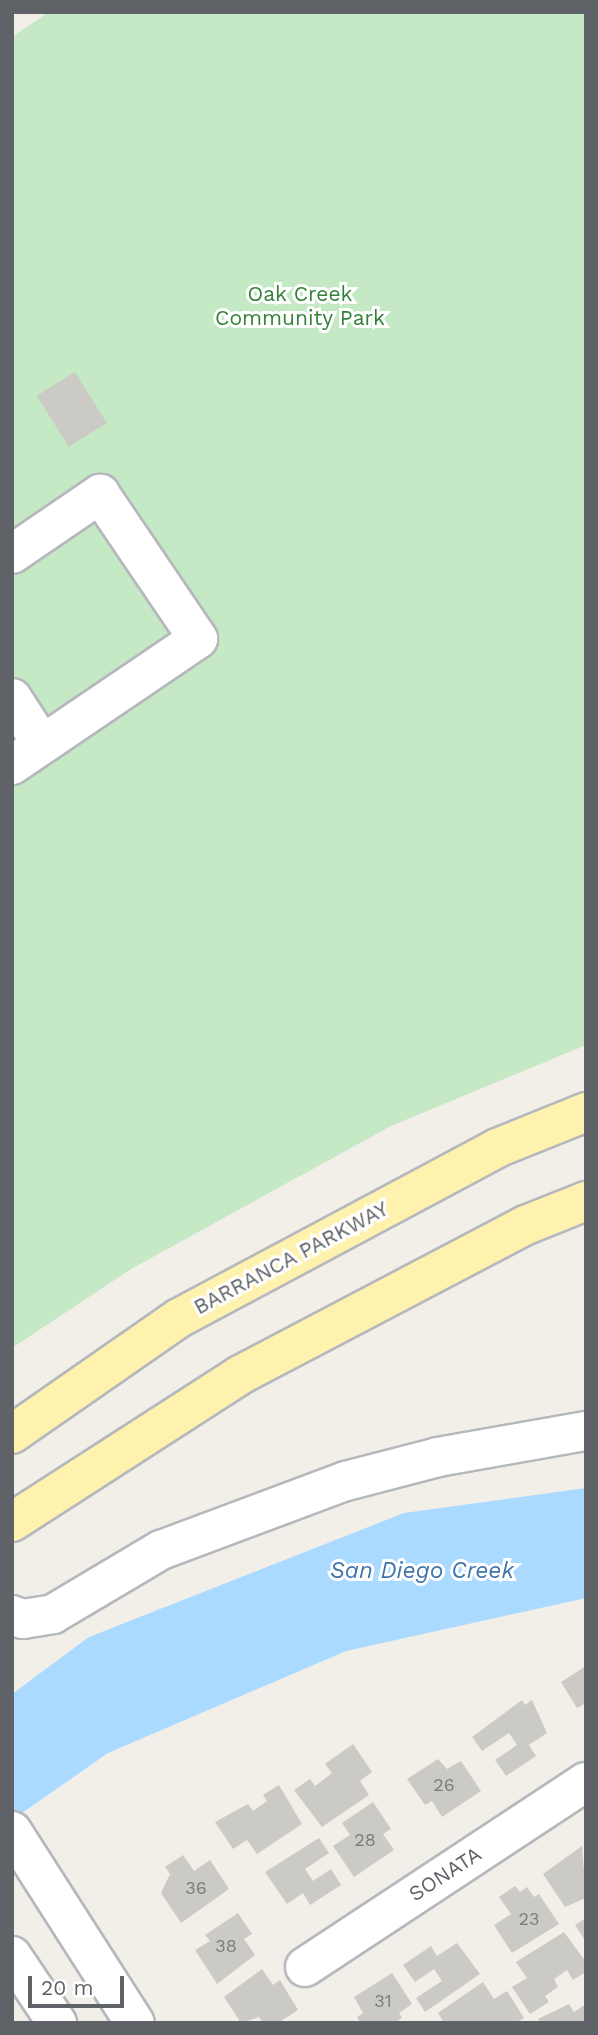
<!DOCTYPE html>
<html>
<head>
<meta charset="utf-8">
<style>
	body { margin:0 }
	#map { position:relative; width:598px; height:2035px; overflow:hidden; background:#f1efe8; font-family:"Work Sans",sans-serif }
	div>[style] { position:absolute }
	.green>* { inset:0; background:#c5e8c5 }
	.water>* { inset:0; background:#aadaff }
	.building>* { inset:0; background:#cccac5; transform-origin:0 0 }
	.roads { filter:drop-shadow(2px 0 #b5b8bc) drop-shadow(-2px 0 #b5b8bc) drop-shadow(0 2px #b5b8bc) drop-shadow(0 -2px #b5b8bc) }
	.minor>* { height:38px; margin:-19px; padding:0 19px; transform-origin:19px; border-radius:19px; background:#fff }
	.major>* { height:38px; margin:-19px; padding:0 19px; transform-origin:19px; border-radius:19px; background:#fff2af }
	span { translate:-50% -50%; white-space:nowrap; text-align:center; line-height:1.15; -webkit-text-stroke:6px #fff; paint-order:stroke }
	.number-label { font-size:18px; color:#7a7d7f }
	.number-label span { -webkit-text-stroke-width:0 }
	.park-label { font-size:21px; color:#348238 }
	.street-label { font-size:21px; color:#5f6368 }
	.water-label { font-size:23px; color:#4174aa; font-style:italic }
	.frame { position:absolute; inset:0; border:14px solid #5f6368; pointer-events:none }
	.scale { position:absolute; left:28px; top:1976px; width:96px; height:32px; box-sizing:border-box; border:4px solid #5f6368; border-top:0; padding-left:9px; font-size:21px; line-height:24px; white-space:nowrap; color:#5f6368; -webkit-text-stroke:5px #fff; paint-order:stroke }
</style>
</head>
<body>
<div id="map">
	<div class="green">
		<div style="clip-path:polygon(49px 12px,586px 12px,586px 1045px,391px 1126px,131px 1269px,12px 1348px,12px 37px)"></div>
	</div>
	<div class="water">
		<div style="clip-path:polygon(586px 1488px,586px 1598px,346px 1651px,108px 1753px,12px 1820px,12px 1694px,89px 1637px,404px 1513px)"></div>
	</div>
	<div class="building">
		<div style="left:75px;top:372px;width:60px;height:45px;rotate:58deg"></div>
		<div style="clip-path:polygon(586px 1666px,586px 1703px,577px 1708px,561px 1682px)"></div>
		<div style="clip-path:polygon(522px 1700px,525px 1705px,532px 1700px,547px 1733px,529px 1745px,536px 1756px,506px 1776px,495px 1760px,517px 1745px,509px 1733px,482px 1751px,472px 1737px)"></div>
		<div style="clip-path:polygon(353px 1744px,372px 1772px,360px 1781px,369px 1795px,322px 1827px,294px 1790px,310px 1779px,315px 1786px,332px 1773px,325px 1764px)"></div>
		<div style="clip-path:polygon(438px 1759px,447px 1769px,461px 1761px,481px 1791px,442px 1817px,432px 1801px,425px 1805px,407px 1779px)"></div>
		<div style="clip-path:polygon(279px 1785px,302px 1824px,257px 1854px,247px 1840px,233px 1849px,215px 1822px,248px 1804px,253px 1811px,267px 1801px,263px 1795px)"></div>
		<div style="clip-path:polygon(373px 1802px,391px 1829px,383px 1834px,394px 1850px,354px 1877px,333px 1846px,350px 1835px,342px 1823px)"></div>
		<div style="clip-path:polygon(319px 1838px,329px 1853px,305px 1869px,313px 1881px,331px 1869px,341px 1885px,310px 1905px,303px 1893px,287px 1904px,265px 1872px)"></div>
		<div style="clip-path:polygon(582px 1846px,586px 1898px,565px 1907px,543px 1874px)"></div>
		<div style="clip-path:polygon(183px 1855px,194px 1871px,210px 1860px,229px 1889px,181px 1923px,161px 1893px,170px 1874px,165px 1867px)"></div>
		<div style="clip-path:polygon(515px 1886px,520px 1892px,527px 1887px,534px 1897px,539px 1894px,559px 1924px,512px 1953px,494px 1925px,511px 1914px,499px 1897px)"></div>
		<div style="clip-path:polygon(238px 1913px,252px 1934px,244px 1939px,255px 1955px,217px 1984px,195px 1950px,210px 1941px,205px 1935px)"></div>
		<div style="clip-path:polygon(586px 1918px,586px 1942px,575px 1925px)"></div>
		<div style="clip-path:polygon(564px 1932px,586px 1962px,586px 1972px,573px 1980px,567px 1970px,554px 1979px,558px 1987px,545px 1996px,549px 2002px,530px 2014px,512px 1987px,527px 1978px,516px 1962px)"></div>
		<div style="clip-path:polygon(457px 1943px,480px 1974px,425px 2012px,416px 1998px,442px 1981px,434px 1969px,415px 1982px,403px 1965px,431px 1946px,437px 1956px)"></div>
		<div style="clip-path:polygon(262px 1969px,273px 1985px,280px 1980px,298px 2010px,278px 2023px,263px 2023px,259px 2017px,241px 2023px,224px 1997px)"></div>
		<div style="clip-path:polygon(392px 1973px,412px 2004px,399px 2013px,402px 2018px,394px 2023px,360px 2023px,357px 2017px,363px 2013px,354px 1997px)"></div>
		<div style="clip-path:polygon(483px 1982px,494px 1999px,507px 1991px,524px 2018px,516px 2023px,444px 2023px,438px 2013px)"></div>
		<div style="clip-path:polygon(569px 2004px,574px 2012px,586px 2004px,586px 2023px,541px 2023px,538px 2019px)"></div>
	</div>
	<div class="roads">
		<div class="minor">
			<div style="left:12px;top:554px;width:107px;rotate:-34.3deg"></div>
			<div style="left:100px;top:494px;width:175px;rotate:55.9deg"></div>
			<div style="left:198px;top:639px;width:225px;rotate:145.9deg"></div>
			<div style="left:12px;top:698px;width:55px;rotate:56.9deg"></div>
			<div style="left:12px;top:1615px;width:12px;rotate:20deg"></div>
			<div style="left:23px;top:1619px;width:30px;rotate:-9deg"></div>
			<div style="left:53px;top:1614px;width:126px;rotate:-30.7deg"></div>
			<div style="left:161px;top:1550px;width:197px;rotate:-20.5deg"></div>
			<div style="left:346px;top:1481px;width:95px;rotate:-14.6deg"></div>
			<div style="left:438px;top:1457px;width:150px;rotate:-10deg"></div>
			<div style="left:12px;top:1831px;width:228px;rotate:57.4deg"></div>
			<div style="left:12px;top:1956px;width:81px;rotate:56.1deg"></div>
			<div style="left:305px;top:1967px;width:336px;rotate:-33.4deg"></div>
		</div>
		<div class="major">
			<div style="left:12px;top:1434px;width:203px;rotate:-34.8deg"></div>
			<div style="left:179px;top:1318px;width:361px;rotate:-28.1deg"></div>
			<div style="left:497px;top:1148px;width:96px;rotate:-22deg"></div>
			<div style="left:12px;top:1522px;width:271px;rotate:-32.8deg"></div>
			<div style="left:240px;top:1375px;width:323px;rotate:-27.7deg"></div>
			<div style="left:526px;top:1225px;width:65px;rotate:-21.8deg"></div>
		</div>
	</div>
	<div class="number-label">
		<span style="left:444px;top:1785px">26</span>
		<span style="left:365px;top:1840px">28</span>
		<span style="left:196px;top:1888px">36</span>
		<span style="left:529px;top:1919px">23</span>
		<span style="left:226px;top:1946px">38</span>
		<span style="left:383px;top:2001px">31</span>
	</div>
	<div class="park-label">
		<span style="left:300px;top:306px">Oak Creek<br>Community Park</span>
	</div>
	<div class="street-label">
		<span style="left:291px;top:1258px;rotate:-28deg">BARRANCA PARKWAY</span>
		<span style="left:445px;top:1874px;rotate:-33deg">SONATA</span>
	</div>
	<div class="water-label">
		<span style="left:422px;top:1571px">San Diego Creek</span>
	</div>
	<div class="frame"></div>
	<div class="scale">20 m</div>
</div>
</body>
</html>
